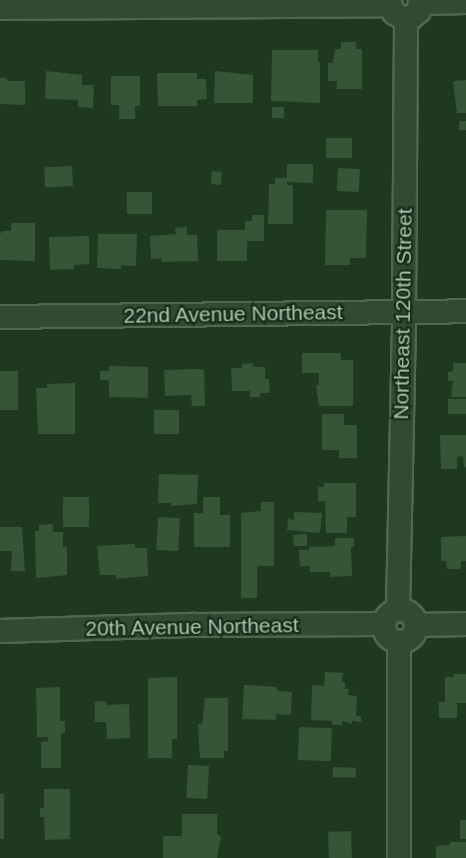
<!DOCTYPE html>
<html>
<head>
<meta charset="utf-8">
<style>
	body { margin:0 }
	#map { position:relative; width:466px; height:858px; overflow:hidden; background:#1e3920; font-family:Arial,sans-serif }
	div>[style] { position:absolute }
	.building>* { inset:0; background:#355537; transform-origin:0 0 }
	.roads { filter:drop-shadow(2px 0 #506752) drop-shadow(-2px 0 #506752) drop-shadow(0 2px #506752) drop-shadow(0 -2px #506752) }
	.minor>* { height:22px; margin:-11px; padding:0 11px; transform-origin:11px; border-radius:11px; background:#324934 }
	.minor>.ring { margin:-11px; padding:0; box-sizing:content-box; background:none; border:22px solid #324934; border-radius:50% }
	span { translate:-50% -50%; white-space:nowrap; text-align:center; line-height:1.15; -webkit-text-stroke:4.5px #182d19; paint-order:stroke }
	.street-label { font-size:21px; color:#acc6af }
</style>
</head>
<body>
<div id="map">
	<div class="building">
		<div style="clip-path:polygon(341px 42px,356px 42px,356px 49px,362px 49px,362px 89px,337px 89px,337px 81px,328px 81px,328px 63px,333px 63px,335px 49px,341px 49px)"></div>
		<div style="clip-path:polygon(272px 50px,318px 50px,318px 62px,320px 62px,320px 103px,271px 101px)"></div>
		<div style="clip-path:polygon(46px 71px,82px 75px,82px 85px,94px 85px,93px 108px,78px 107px,78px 100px,45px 99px)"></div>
		<div style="clip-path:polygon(215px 71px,253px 75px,253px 103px,214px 103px)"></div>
		<div style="clip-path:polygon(157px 73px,197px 73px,197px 79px,206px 79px,207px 99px,197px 100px,197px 106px,158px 106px)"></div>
		<div style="clip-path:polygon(111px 76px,140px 76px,140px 106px,135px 106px,135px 119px,119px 119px,119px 105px,111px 105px)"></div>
		<div style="clip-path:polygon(0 78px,7px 78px,7px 81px,25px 81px,25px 105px,0 104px)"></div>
		<div style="clip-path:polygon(466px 80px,466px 113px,457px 113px,453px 81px)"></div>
		<div style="left:272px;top:107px;width:12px;height:11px"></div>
		<div style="left:459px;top:121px;width:7px;height:9px"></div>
		<div style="left:326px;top:138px;width:26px;height:20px"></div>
		<div style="clip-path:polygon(287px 164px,313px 164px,313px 183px,287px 182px,287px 185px,293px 185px,293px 224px,268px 224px,269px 184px,275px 184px,275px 178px,287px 178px)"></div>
		<div style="left:72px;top:166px;width:20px;height:28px;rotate:87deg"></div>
		<div style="left:338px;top:168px;width:22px;height:23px;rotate:3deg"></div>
		<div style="left:212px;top:171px;width:10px;height:13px;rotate:6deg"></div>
		<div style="left:127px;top:192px;width:25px;height:22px"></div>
		<div style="clip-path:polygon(326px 210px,367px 210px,366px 258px,350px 258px,350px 265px,325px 265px)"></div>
		<div style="clip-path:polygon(252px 215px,264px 215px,264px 241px,247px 241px,247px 261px,217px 261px,217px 230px,245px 230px,245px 221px,252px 221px)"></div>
		<div style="clip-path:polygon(11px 223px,35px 223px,35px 261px,0 260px,0 234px,2px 231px,11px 231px)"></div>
		<div style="clip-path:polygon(187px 227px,187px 235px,197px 235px,198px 261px,162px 262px,161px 258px,151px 259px,150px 236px,176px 234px,175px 228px)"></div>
		<div style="clip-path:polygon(98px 234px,137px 234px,136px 266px,121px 265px,121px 269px,97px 268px)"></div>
		<div style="clip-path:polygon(89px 236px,89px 264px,74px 265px,74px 269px,50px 270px,49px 237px)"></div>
		<div style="clip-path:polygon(302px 353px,341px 353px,341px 360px,353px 360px,353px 406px,319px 406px,316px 385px,319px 385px,319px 373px,302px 373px)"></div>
		<div style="clip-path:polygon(253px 363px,253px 367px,265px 367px,265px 379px,269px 379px,270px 393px,260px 393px,260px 397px,250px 397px,250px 391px,232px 391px,231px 368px,242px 368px,242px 364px)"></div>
		<div style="clip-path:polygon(453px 363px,466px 363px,466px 397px,451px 397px,453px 381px,448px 381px,448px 372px,453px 371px)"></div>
		<div style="clip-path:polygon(109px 366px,148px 367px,148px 398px,109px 397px,109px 380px,100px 380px,100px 371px,109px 371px)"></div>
		<div style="clip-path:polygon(198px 369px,204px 370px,205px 406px,192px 406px,191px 395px,165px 396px,164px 370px)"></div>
		<div style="left:0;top:371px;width:18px;height:39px"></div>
		<div style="clip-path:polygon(75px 383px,75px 434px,38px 434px,36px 388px,47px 388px,47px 384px)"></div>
		<div style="left:448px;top:399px;width:18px;height:15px"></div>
		<div style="left:154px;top:410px;width:25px;height:24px"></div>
		<div style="clip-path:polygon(322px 414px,344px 414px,344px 425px,357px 425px,357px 458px,339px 458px,339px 450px,322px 450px)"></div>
		<div style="clip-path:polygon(440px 435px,466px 435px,466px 467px,464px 467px,463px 456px,457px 457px,457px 469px,441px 469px)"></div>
		<div style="clip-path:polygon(159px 474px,198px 475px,197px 504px,171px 506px,171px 503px,158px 503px)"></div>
		<div style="clip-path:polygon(324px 483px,356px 483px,356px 517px,347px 517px,347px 533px,326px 533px,325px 501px,318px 501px,318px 487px,324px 487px)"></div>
		<div style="left:63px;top:497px;width:26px;height:30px"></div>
		<div style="clip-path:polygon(203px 497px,220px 497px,220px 515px,230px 515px,230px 547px,194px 547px,194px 513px,203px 513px)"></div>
		<div style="clip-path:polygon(261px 502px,274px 502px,274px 566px,257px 566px,257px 598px,241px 598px,241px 513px,261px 511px)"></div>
		<div style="clip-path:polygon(294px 512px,322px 513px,320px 533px,287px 530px,288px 519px,294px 520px)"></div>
		<div style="left:158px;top:517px;width:22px;height:33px;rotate:3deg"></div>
		<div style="clip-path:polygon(53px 524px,53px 532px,63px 532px,63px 547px,67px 547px,67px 575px,36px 578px,35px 531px,39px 531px,39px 525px)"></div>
		<div style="clip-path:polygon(0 527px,22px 527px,25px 571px,11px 571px,12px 551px,0 551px)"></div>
		<div style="clip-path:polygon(307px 534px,307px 546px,294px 546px,293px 535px)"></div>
		<div style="clip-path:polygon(466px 536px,466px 561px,461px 561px,461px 569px,447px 569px,446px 561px,441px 561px,441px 537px)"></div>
		<div style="clip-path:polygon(335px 538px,354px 538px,354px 547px,351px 547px,352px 576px,330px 577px,330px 572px,310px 572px,310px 566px,300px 566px,299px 550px,309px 550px,309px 547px,335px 546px)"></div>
		<div style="clip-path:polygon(135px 544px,135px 548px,147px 548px,148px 576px,116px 579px,116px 575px,100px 575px,97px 546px)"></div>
		<div style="clip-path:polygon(325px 672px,343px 673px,342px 682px,345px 682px,345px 689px,349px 689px,348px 695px,357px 696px,356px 716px,361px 716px,361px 722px,352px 721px,352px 724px,342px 721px,342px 725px,332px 725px,332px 721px,311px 720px,312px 685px,324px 686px)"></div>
		<div style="clip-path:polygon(454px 674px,466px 674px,466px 703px,457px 703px,457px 718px,439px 718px,439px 702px,445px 702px,445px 677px,454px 677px)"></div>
		<div style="clip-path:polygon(177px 677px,177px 739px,172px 739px,172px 758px,148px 758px,148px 678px)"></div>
		<div style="clip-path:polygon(244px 685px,277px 687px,277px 691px,292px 692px,291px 715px,276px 714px,276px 720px,242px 719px)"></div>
		<div style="clip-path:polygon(60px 687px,60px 721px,65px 721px,65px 733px,61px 733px,61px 768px,41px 768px,41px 742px,48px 741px,48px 737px,37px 737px,36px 688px)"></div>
		<div style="clip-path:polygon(205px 698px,228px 698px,228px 751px,224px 751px,224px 758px,200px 758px,198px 724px,202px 724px)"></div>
		<div style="clip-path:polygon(106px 701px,106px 705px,129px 704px,130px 738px,107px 739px,106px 722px,95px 722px,95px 702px)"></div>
		<div style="left:299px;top:727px;width:33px;height:33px;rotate:2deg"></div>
		<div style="left:188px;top:765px;width:21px;height:33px;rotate:3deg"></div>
		<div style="left:333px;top:767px;width:23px;height:10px;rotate:2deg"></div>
		<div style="clip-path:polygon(44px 789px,70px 789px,70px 839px,45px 840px,44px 817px,40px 817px,40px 808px,44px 808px)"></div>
		<div style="left:0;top:794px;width:4px;height:45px"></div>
		<div style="clip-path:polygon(182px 814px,217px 814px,217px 834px,221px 837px,217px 858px,163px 858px,163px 836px,182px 836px)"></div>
		<div style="left:460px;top:820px;width:6px;height:19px"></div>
		<div style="left:351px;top:831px;width:27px;height:23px;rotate:88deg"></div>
		<div style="clip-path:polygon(450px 842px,466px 842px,466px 858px,436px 858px,436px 846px,450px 845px)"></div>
	</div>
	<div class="roads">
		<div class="minor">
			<div style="left:420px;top:3px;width:46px;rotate:-1.2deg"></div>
			<div style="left:0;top:8px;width:391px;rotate:-0.4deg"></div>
			<div style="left:394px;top:13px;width:10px;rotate:29deg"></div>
			<div style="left:403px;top:18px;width:9px;rotate:-6deg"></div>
			<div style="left:412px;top:17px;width:9px;rotate:-41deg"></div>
			<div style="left:419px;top:11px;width:11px;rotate:-85deg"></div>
			<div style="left:0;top:317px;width:466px;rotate:-0.7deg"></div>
			<div style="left:398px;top:610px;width:298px;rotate:-88.8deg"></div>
			<div style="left:404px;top:312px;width:294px;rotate:-89.6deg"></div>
			<div class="ring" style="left:384px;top:610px;width:10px;height:10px"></div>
			<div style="left:416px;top:625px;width:50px;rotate:-1.1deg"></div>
			<div style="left:0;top:631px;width:196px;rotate:-1.8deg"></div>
			<div style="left:196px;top:625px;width:188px;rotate:-0.3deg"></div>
			<div style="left:399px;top:858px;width:216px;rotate:-90deg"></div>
		</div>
	</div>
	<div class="street-label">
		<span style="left:233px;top:314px;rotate:-1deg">22nd Avenue Northeast</span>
		<span style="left:403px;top:314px;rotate:-89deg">Northeast 120th Street</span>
		<span style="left:192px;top:627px;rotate:-1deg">20th Avenue Northeast</span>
	</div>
</div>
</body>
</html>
